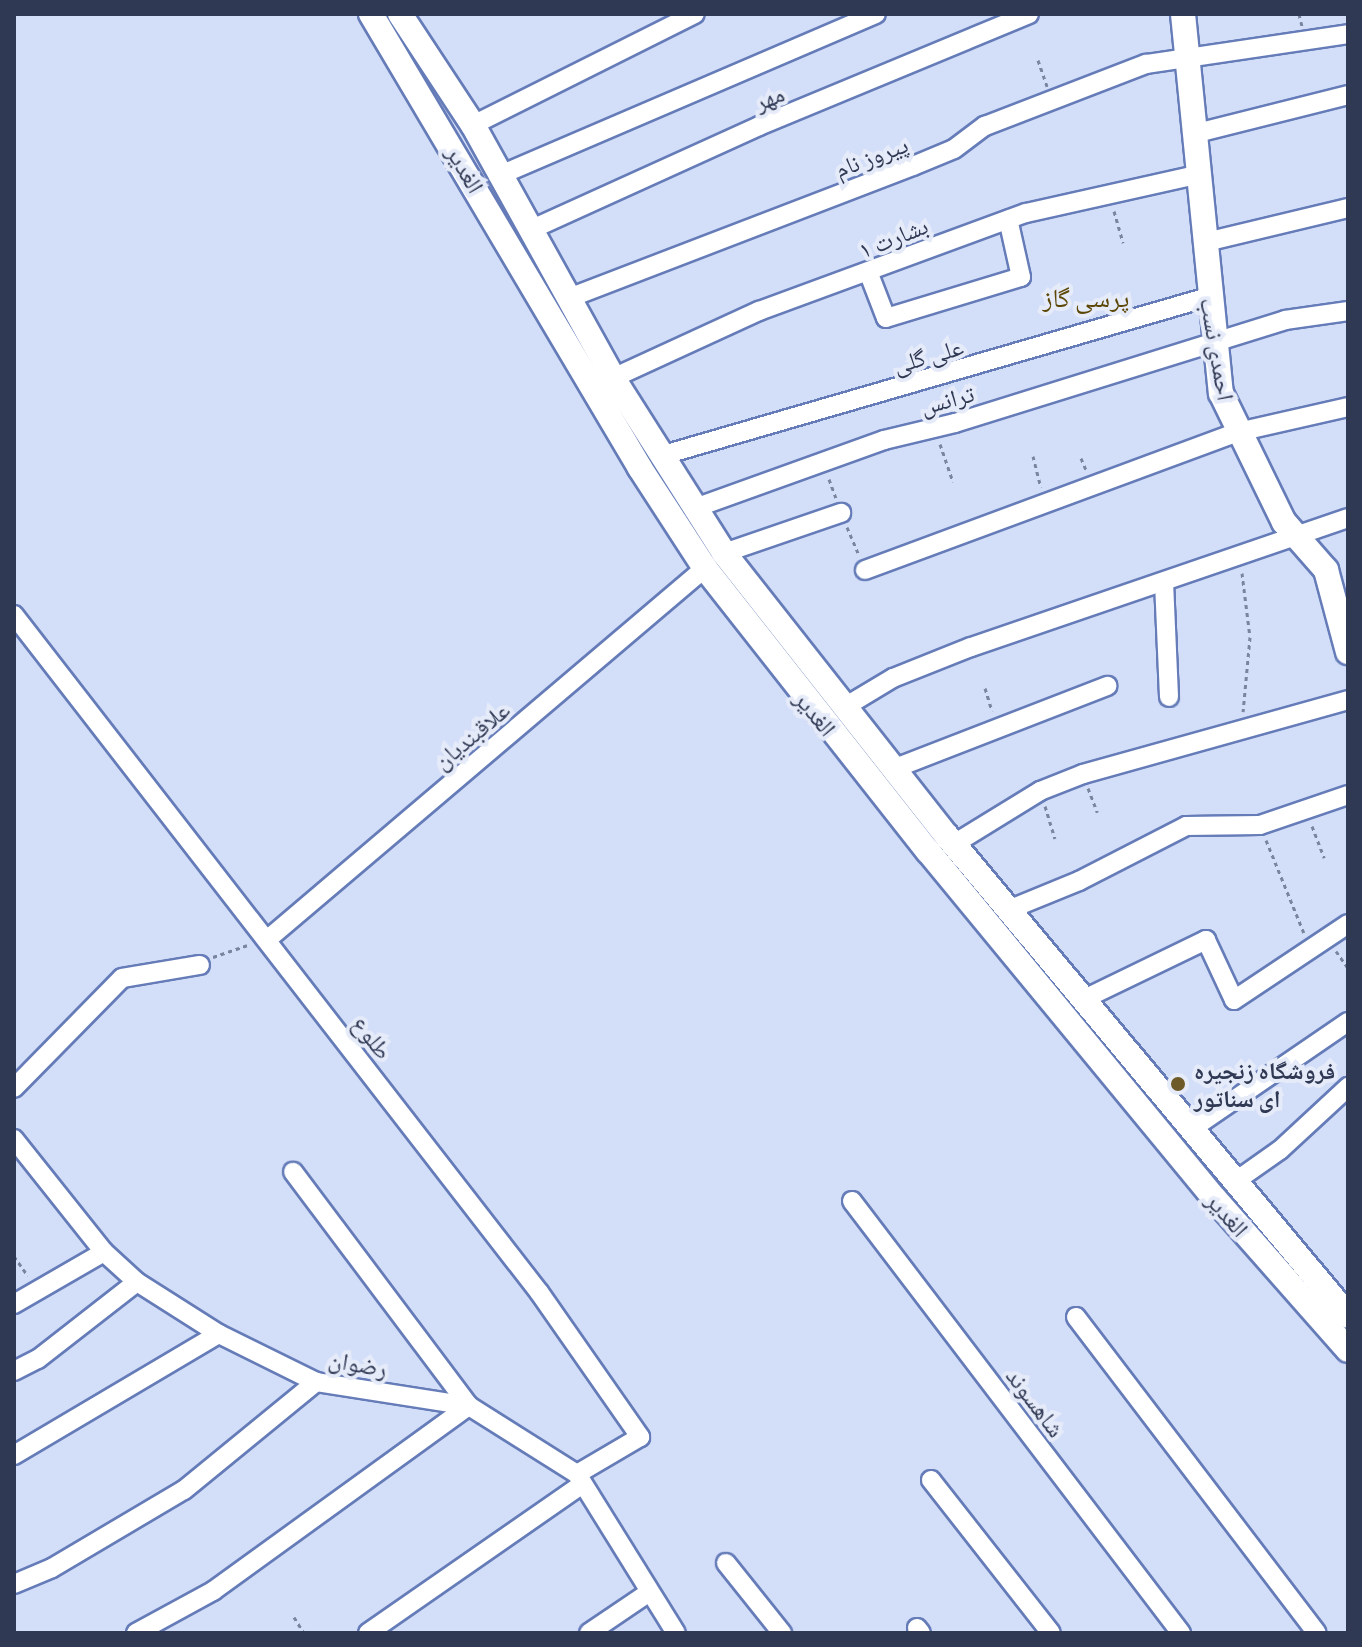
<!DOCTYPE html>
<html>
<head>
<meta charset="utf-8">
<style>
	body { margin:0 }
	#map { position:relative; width:1362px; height:1647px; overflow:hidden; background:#d3def9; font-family:Manrope,"Noto Naskh Arabic",sans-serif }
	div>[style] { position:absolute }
	.path>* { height:3px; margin-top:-1.5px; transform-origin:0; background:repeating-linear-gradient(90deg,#79849f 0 4px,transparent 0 8px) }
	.roads { filter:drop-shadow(2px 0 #657cb8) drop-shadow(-2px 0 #657cb8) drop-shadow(0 2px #657cb8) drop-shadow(0 -2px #657cb8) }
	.street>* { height:18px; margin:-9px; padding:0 9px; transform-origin:9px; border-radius:9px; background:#fff }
	.secondary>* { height:24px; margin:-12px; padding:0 12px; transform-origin:12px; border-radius:12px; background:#fff }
	.dots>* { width:22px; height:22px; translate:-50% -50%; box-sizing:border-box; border:4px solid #e6ebf9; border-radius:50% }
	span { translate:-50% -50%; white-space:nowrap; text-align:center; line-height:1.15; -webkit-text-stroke:8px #e6ebf9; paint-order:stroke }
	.street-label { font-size:24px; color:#2f3954 }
	.poi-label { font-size:24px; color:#2f3954; font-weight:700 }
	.left { translate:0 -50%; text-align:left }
	.neighbourhood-label { font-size:26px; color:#5c4707 }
	.frame { position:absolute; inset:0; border:16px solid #2f3954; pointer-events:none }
</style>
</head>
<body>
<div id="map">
	<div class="path">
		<div style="left:1299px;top:14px;width:12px;rotate:76deg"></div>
		<div style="left:1038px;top:60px;width:28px;rotate:71deg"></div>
		<div style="left:1114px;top:211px;width:33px;rotate:74deg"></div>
		<div style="left:940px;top:444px;width:40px;rotate:71.1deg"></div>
		<div style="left:1033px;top:456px;width:32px;rotate:76deg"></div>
		<div style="left:1081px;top:458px;width:13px;rotate:67deg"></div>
		<div style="left:829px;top:479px;width:20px;rotate:70deg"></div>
		<div style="left:847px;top:527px;width:28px;rotate:67deg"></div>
		<div style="left:1242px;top:573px;width:64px;rotate:82.9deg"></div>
		<div style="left:1250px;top:637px;width:75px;rotate:95.3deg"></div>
		<div style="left:985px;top:688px;width:24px;rotate:73deg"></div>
		<div style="left:1088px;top:788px;width:26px;rotate:69deg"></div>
		<div style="left:1045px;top:806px;width:34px;rotate:73deg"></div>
		<div style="left:1312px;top:826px;width:34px;rotate:69deg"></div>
		<div style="left:1266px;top:840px;width:100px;rotate:67.8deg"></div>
		<div style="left:1336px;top:951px;width:21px;rotate:55deg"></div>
		<div style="left:213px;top:957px;width:36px;rotate:-19deg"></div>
		<div style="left:14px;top:1256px;width:24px;rotate:55deg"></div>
		<div style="left:294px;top:1617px;width:19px;rotate:58deg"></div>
	</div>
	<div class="roads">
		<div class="street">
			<div style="left:473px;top:125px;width:248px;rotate:-26.6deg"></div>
			<div style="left:1197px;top:133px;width:156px;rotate:-14.1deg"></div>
			<div style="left:498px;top:176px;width:411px;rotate:-23.2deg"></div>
			<div style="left:530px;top:230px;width:252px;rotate:-24.4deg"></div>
			<div style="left:759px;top:126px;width:292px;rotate:-22.5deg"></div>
			<div style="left:1206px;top:242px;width:146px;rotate:-13.5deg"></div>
			<div style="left:869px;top:274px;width:47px;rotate:68.9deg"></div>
			<div style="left:886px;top:318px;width:141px;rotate:-16.9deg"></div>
			<div style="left:1021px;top:277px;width:59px;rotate:-102.6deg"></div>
			<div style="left:569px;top:298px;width:368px;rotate:-21deg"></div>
			<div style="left:913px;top:166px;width:44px;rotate:-22.5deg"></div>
			<div style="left:954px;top:149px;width:39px;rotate:-37deg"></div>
			<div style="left:985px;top:126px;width:173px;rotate:-21.1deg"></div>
			<div style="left:1146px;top:64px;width:204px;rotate:-8.4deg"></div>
			<div style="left:613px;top:378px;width:161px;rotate:-24.7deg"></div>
			<div style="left:759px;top:311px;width:284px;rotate:-20.2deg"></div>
			<div style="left:1026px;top:213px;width:179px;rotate:-12.6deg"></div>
			<div style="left:660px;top:456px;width:571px;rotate:-16.18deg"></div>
			<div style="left:695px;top:508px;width:201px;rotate:-19.8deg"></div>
			<div style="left:884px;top:440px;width:73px;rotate:-13.5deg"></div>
			<div style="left:955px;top:423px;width:346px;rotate:-17.3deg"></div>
			<div style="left:1285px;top:320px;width:64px;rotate:-8.1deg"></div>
			<div style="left:724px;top:553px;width:124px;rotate:-18.9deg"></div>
			<div style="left:865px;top:570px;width:398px;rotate:-20.3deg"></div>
			<div style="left:1238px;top:432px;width:113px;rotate:-12.8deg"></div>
			<div style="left:1164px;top:582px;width:115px;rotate:87.5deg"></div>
			<div style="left:14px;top:615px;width:857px;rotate:52.21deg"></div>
			<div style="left:539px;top:1292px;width:177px;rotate:55.1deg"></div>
			<div style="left:640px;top:1437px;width:73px;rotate:149.6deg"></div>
			<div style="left:843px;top:708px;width:58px;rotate:-31deg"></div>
			<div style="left:893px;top:678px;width:84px;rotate:-21.7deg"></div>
			<div style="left:971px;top:647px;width:398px;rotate:-18.9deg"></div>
			<div style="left:893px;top:769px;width:230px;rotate:-21.2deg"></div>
			<div style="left:954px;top:844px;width:101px;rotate:-31.6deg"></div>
			<div style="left:1040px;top:791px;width:46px;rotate:-21.6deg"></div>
			<div style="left:1083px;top:774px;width:275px;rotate:-15.6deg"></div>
			<div style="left:1008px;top:910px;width:77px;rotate:-22.2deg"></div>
			<div style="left:1079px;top:881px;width:120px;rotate:-27.2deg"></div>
			<div style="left:1186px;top:826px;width:74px;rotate:-0.8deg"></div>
			<div style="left:1260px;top:825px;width:93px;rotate:-18.8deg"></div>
			<div style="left:268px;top:939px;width:573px;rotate:-40.33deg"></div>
			<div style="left:1082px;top:1000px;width:138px;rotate:-25.8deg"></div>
			<div style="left:1206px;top:940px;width:66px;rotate:65deg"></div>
			<div style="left:1234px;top:1000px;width:137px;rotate:-33.7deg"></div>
			<div style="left:14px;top:1088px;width:154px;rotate:-45.5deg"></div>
			<div style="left:122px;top:978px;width:79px;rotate:-9.5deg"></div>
			<div style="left:1190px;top:1130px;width:191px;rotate:-34.4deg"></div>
			<div style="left:14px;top:1139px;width:144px;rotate:51.5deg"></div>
			<div style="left:104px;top:1252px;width:45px;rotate:42.3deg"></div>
			<div style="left:137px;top:1282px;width:97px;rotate:32.4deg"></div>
			<div style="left:219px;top:1334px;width:108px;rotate:26.3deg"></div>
			<div style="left:316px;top:1382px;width:155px;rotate:8.9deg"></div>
			<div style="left:469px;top:1406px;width:128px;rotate:32.2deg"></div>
			<div style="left:577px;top:1474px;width:187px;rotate:58.1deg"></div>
			<div style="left:1233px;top:1183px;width:57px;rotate:-35.1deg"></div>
			<div style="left:1280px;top:1150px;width:93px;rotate:-42.8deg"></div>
			<div style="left:852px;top:1201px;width:543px;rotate:52.71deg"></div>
			<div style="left:14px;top:1304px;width:104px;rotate:-30deg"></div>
			<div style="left:1076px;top:1317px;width:397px;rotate:52.7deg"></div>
			<div style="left:14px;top:1371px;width:27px;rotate:-27deg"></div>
			<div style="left:38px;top:1359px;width:125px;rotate:-37.9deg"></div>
			<div style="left:14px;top:1455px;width:238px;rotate:-30.6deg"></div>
			<div style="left:931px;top:1480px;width:194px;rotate:51.9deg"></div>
			<div style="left:726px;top:1563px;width:90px;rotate:51.3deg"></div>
			<div style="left:14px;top:1584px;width:41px;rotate:-22.8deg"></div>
			<div style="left:52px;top:1568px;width:153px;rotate:-30.6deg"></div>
			<div style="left:184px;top:1490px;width:171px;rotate:-39.3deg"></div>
			<div style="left:917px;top:1628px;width:6px;rotate:51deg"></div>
			<div style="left:136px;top:1633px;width:88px;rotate:-28.6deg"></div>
			<div style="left:213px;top:1591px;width:316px;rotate:-35.9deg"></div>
			<div style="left:469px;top:1406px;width:293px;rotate:-126.9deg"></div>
			<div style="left:368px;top:1633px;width:261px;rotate:-34.8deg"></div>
			<div style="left:589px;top:1633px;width:71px;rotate:-34.1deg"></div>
		</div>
		<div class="secondary">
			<div style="left:371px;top:14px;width:528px;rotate:59.35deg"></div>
			<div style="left:640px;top:468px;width:119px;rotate:57deg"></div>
			<div style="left:705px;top:568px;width:360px;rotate:51.8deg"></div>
			<div style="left:928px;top:851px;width:451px;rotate:50.5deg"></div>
			<div style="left:1215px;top:1199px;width:201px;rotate:48.6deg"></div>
			<div style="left:400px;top:14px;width:133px;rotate:56.7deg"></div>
			<div style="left:473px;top:125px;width:289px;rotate:61deg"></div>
			<div style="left:613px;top:378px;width:207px;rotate:57.6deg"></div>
			<div style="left:724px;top:553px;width:360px;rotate:51.8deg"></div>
			<div style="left:947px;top:836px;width:625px;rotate:50.12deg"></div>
			<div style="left:1183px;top:14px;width:381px;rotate:84.3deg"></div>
			<div style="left:1221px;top:393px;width:144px;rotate:64deg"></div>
			<div style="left:1284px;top:522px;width:64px;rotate:48.8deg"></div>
			<div style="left:1326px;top:570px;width:85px;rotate:75deg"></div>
		</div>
	</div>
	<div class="dots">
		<div style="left:1178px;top:1084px;background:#6e5a29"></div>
	</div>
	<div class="street-label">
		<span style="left:769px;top:97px;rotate:-22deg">مهر</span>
		<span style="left:871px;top:156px;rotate:-21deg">پیروز نام</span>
		<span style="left:466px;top:169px;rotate:60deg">الغدیر</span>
		<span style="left:893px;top:237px;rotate:-22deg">بشارت ۱</span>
		<span style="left:1218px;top:349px;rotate:80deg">احمدی نسب</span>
		<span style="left:928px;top:355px;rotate:-16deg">علی گلی</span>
		<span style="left:947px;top:399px;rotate:-15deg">ترانس</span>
		<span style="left:816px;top:713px;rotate:51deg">الغدیر</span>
		<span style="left:471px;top:735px;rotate:-40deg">علاقبندیان</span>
		<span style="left:373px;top:1037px;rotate:53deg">طلوع</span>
		<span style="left:1228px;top:1214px;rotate:49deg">الغدیر</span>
		<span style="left:358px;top:1363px;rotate:10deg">رضوان</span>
		<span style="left:1036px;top:1402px;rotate:53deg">شاهسوند</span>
	</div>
	<div class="poi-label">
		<span class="left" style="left:1194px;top:1084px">فروشگاه زنجیره<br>ای سناتور</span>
	</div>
	<div class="neighbourhood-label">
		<span style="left:1086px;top:298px">پرسی گاز</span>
	</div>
	<div class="frame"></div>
</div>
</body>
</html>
